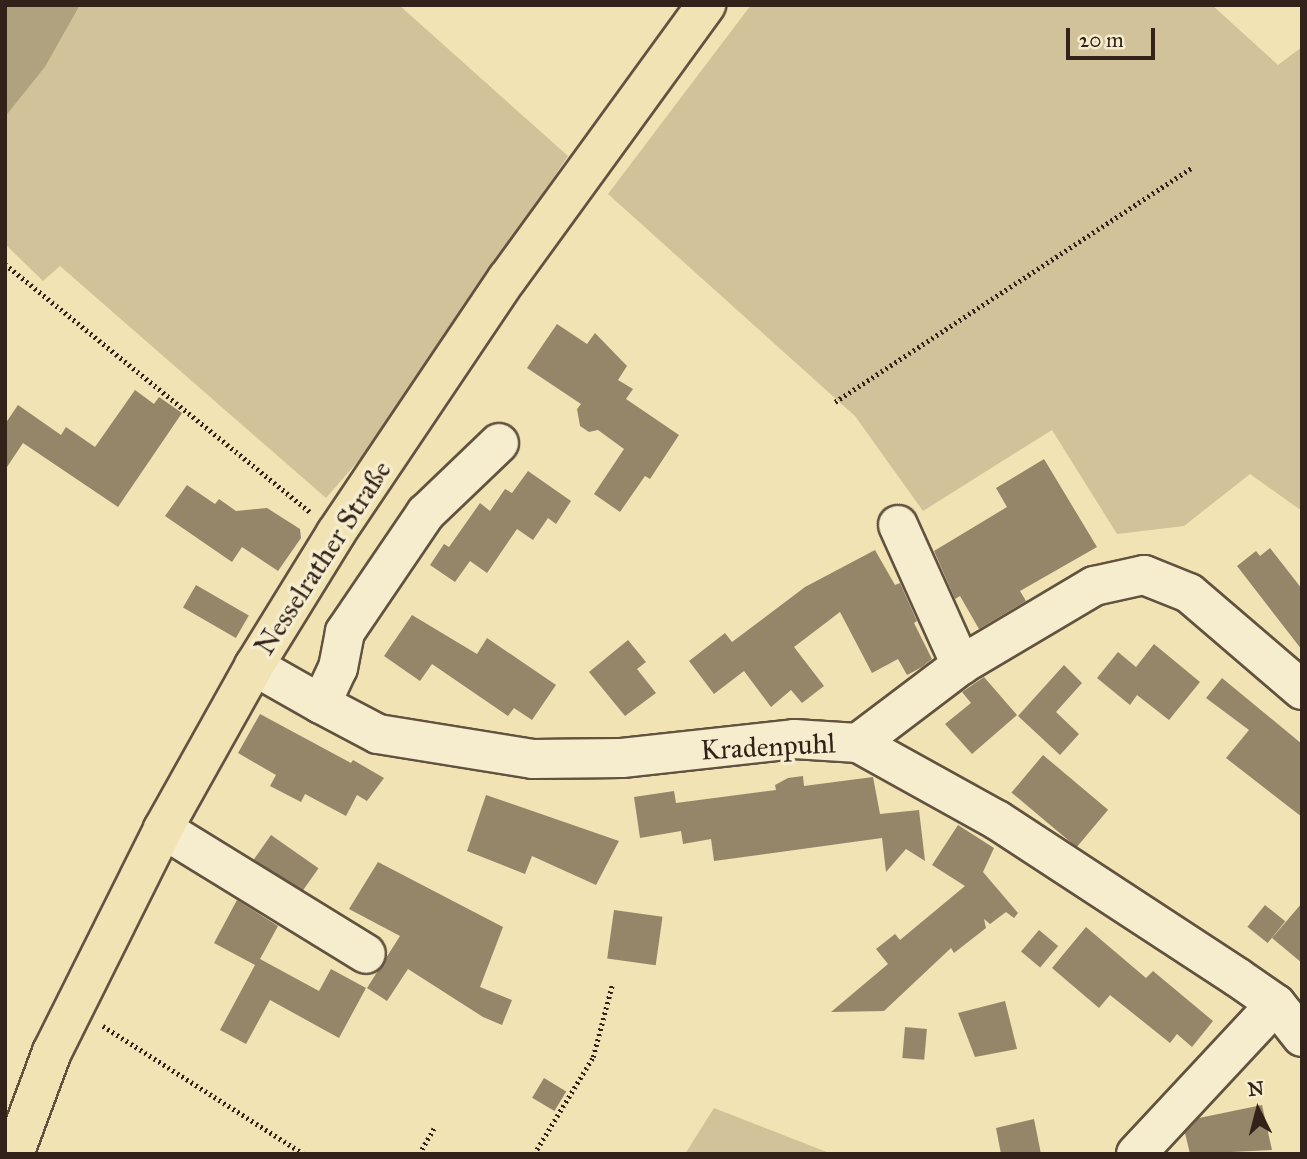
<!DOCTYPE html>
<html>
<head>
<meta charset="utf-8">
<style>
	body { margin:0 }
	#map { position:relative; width:1307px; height:1159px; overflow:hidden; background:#f1e3b3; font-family:"IM FELL Great Primer",serif }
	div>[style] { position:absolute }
	.green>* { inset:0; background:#d1c299 }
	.water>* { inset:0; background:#b0a17f }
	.building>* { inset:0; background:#95866a; transform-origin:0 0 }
	.path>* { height:4.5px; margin-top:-2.25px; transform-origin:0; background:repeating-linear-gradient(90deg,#32221a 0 2px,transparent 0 5.5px) }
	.roads { filter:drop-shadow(2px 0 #625240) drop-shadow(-2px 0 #625240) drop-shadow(0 2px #625240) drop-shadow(0 -2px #625240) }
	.minor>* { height:38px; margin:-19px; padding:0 19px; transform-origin:19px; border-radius:19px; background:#f6edce }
	.major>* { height:38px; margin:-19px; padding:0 19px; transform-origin:19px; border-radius:19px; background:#f1e3b3 }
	span { translate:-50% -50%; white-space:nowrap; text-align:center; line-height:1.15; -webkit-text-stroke:7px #f6edce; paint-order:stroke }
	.street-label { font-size:28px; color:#32221a }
	.frame { position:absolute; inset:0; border:7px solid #32221a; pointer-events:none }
	.north { position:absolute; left:1223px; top:1075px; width:70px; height:70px; -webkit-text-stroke:5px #f6edce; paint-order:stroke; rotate:354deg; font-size:19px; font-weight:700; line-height:28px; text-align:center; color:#32221a }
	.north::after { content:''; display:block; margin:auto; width:24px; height:32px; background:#32221a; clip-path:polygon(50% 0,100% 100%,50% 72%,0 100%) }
	.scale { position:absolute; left:1066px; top:28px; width:89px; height:32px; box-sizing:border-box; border:4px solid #32221a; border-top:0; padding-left:9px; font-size:21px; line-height:24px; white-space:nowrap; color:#32221a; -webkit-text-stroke:5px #f6edce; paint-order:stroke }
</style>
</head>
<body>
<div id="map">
	<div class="green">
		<div style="clip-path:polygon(80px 5px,399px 5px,568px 156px,373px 444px,326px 498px,60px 266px,43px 281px,5px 244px,5px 117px,45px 67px)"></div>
		<div style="clip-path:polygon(751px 5px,1212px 5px,1278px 65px,1302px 47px,1302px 511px,1250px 474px,1184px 526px,1117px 534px,1052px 430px,923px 511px,855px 416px,608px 194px)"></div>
		<div style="clip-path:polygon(714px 1108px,832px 1154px,685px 1154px)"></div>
	</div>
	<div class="water">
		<div style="clip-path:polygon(5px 5px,80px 5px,45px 67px,5px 117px)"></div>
	</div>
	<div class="building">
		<div style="clip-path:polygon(557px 324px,587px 344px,595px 333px,627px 366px,618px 380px,633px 389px,626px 399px,679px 435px,650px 479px,645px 476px,620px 512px,594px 494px,624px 449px,598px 430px,589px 432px,580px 426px,577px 409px,581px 404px,527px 368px)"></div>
		<div style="clip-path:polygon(135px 390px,154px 404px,159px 397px,182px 413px,118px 507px,23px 443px,5px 470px,5px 424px,18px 405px,61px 435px,66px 427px,95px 447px)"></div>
		<div style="clip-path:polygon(1044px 459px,1097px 547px,1020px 591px,1026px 601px,979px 629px,960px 596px,955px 599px,934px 551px,1007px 507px,996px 488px)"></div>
		<div style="clip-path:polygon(528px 471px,571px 501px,556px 524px,548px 518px,533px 540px,517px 529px,487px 573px,470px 561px,455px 582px,430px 565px,444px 544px,449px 547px,480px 503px,490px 511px,505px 489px,512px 493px)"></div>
		<div style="clip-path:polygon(187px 485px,215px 504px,219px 499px,236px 511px,267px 508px,300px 529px,301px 538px,278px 571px,242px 547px,232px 562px,165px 516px)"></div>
		<div style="clip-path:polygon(1270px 548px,1302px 589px,1302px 650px,1237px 566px,1256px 551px,1260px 556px)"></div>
		<div style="clip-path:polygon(875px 550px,895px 585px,900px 583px,917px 621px,914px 623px,932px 659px,922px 667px,907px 675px,898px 659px,872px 673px,840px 612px,794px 647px,824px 686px,802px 703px,791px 690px,771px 707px,744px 671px,714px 694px,689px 661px,725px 633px,732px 642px,805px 587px)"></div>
		<div style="left:196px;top:585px;width:61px;height:26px;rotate:30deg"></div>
		<div style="clip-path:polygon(412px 615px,477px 654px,487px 638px,556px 685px,532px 720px,514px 708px,508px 716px,432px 664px,420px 681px,384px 656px)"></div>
		<div style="clip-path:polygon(628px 640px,646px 662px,637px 669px,656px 693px,625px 716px,589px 672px)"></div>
		<div style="clip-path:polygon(1154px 644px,1200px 682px,1169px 720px,1137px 695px,1130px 705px,1097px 678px,1118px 652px,1136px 667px)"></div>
		<div style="clip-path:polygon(1064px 665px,1082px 683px,1056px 712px,1079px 734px,1060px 755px,1018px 716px)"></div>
		<div style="clip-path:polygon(984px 677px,1017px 715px,972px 754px,945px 724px,971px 703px,962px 692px)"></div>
		<div style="clip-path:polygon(1222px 678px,1302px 744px,1302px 817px,1226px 758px,1249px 730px,1206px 698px)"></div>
		<div style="clip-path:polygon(260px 714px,351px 763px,353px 760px,384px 778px,367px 801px,357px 795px,346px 816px,305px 794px,301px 802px,270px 786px,276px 775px,238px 753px)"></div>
		<div style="left:1043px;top:755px;width:85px;height:49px;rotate:40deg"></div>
		<div style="clip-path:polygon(803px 776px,804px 786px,873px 777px,880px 814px,919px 810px,925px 861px,906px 849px,886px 872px,882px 838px,714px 861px,711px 839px,683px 844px,681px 831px,640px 838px,634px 797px,674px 791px,676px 803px,776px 790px,775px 785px,788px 778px)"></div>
		<div style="clip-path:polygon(486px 795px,619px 841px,596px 885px,532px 856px,525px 874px,467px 851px)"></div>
		<div style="clip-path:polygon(958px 825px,994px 848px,983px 872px,1018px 913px,1014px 918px,1006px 912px,990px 924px,984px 919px,986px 928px,954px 953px,951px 948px,884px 1011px,831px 1012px,888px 964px,876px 949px,895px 934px,900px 940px,965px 886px,932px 865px)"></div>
		<div style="left:271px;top:835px;width:58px;height:30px;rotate:35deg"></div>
		<div style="clip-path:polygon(378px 862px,503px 927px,480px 987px,512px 1000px,502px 1025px,483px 1017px,408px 969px,387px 1001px,367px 988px,400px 936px,349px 909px)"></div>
		<div style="clip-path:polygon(237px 900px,278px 926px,260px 959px,319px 991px,331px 969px,366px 988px,339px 1038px,270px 1000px,246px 1044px,220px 1030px,255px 965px,214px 943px)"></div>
		<div style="clip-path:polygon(1302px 903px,1302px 963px,1272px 938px)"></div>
		<div style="left:1265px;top:905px;width:26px;height:28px;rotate:39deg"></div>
		<div style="left:614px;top:910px;width:49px;height:49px;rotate:8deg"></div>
		<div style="clip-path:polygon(1086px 927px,1146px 978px,1153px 971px,1213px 1021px,1192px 1047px,1177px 1034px,1170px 1043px,1110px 995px,1099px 1008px,1052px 968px)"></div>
		<div style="left:1039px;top:930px;width:25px;height:28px;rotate:40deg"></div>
		<div style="clip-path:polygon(1005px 1001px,1017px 1049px,975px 1057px,958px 1013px)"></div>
		<div style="left:905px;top:1027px;width:22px;height:31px;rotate:5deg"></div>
		<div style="left:544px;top:1078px;width:26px;height:23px;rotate:31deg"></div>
		<div style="clip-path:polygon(1262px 1105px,1272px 1150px,1190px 1154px,1185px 1133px,1199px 1118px)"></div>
		<div style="clip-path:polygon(1034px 1119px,1041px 1154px,1001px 1154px,996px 1128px)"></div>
	</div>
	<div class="path">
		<div style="left:5px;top:264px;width:393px;rotate:39.1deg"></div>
		<div style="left:835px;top:402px;width:426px;rotate:-33.3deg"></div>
		<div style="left:103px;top:1026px;width:238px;rotate:32.5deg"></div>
		<div style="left:419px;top:1154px;width:32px;rotate:-60deg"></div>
		<div style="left:534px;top:1154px;width:114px;rotate:-58.7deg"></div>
		<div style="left:593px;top:1057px;width:74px;rotate:-75.2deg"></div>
	</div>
	<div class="roads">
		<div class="minor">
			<div style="left:898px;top:525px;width:154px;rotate:65.8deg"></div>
			<div style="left:254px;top:666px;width:77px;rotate:29.6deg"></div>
			<div style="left:321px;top:704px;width:40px;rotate:-65deg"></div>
			<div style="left:338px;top:668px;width:37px;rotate:-79deg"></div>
			<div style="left:345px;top:632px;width:144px;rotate:-55.8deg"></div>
			<div style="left:426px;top:513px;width:101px;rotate:-43.8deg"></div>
			<div style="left:321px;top:704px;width:64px;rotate:27.8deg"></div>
			<div style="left:378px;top:734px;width:157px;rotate:9.2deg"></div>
			<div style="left:533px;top:759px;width:89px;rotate:-0.6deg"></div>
			<div style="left:622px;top:758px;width:173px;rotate:-6.3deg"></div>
			<div style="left:794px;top:739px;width:64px;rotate:3.6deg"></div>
			<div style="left:858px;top:743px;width:159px;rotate:29deg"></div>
			<div style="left:997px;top:820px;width:287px;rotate:33.2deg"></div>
			<div style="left:1237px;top:977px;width:47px;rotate:34.7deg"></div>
			<div style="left:1276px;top:1004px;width:42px;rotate:51.8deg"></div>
			<div style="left:858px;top:743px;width:129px;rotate:-37.1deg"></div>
			<div style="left:961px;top:665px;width:155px;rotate:-30.7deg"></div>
			<div style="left:1094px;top:586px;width:51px;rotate:-12.4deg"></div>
			<div style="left:1144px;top:575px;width:48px;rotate:21.8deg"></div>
			<div style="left:1189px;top:593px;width:149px;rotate:40.6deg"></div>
			<div style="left:163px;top:829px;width:238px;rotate:31.6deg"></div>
			<div style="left:1136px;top:1154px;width:205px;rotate:-47deg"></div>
		</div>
		<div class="major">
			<div style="left:14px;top:1154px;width:109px;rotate:-69.6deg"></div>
			<div style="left:52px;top:1052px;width:249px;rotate:-63.5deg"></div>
			<div style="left:163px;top:829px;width:187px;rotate:-60.8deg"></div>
			<div style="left:254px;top:666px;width:156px;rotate:-58.3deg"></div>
			<div style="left:336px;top:533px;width:306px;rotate:-56.1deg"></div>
			<div style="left:507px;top:279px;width:339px;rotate:-54deg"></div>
		</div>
	</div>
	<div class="street-label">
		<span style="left:323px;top:558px;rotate:-57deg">Nesselrather Straße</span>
		<span style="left:768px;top:747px;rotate:-3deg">Kradenpuhl</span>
	</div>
	<div class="frame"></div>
	<div class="north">N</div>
	<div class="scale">20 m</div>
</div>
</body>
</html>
